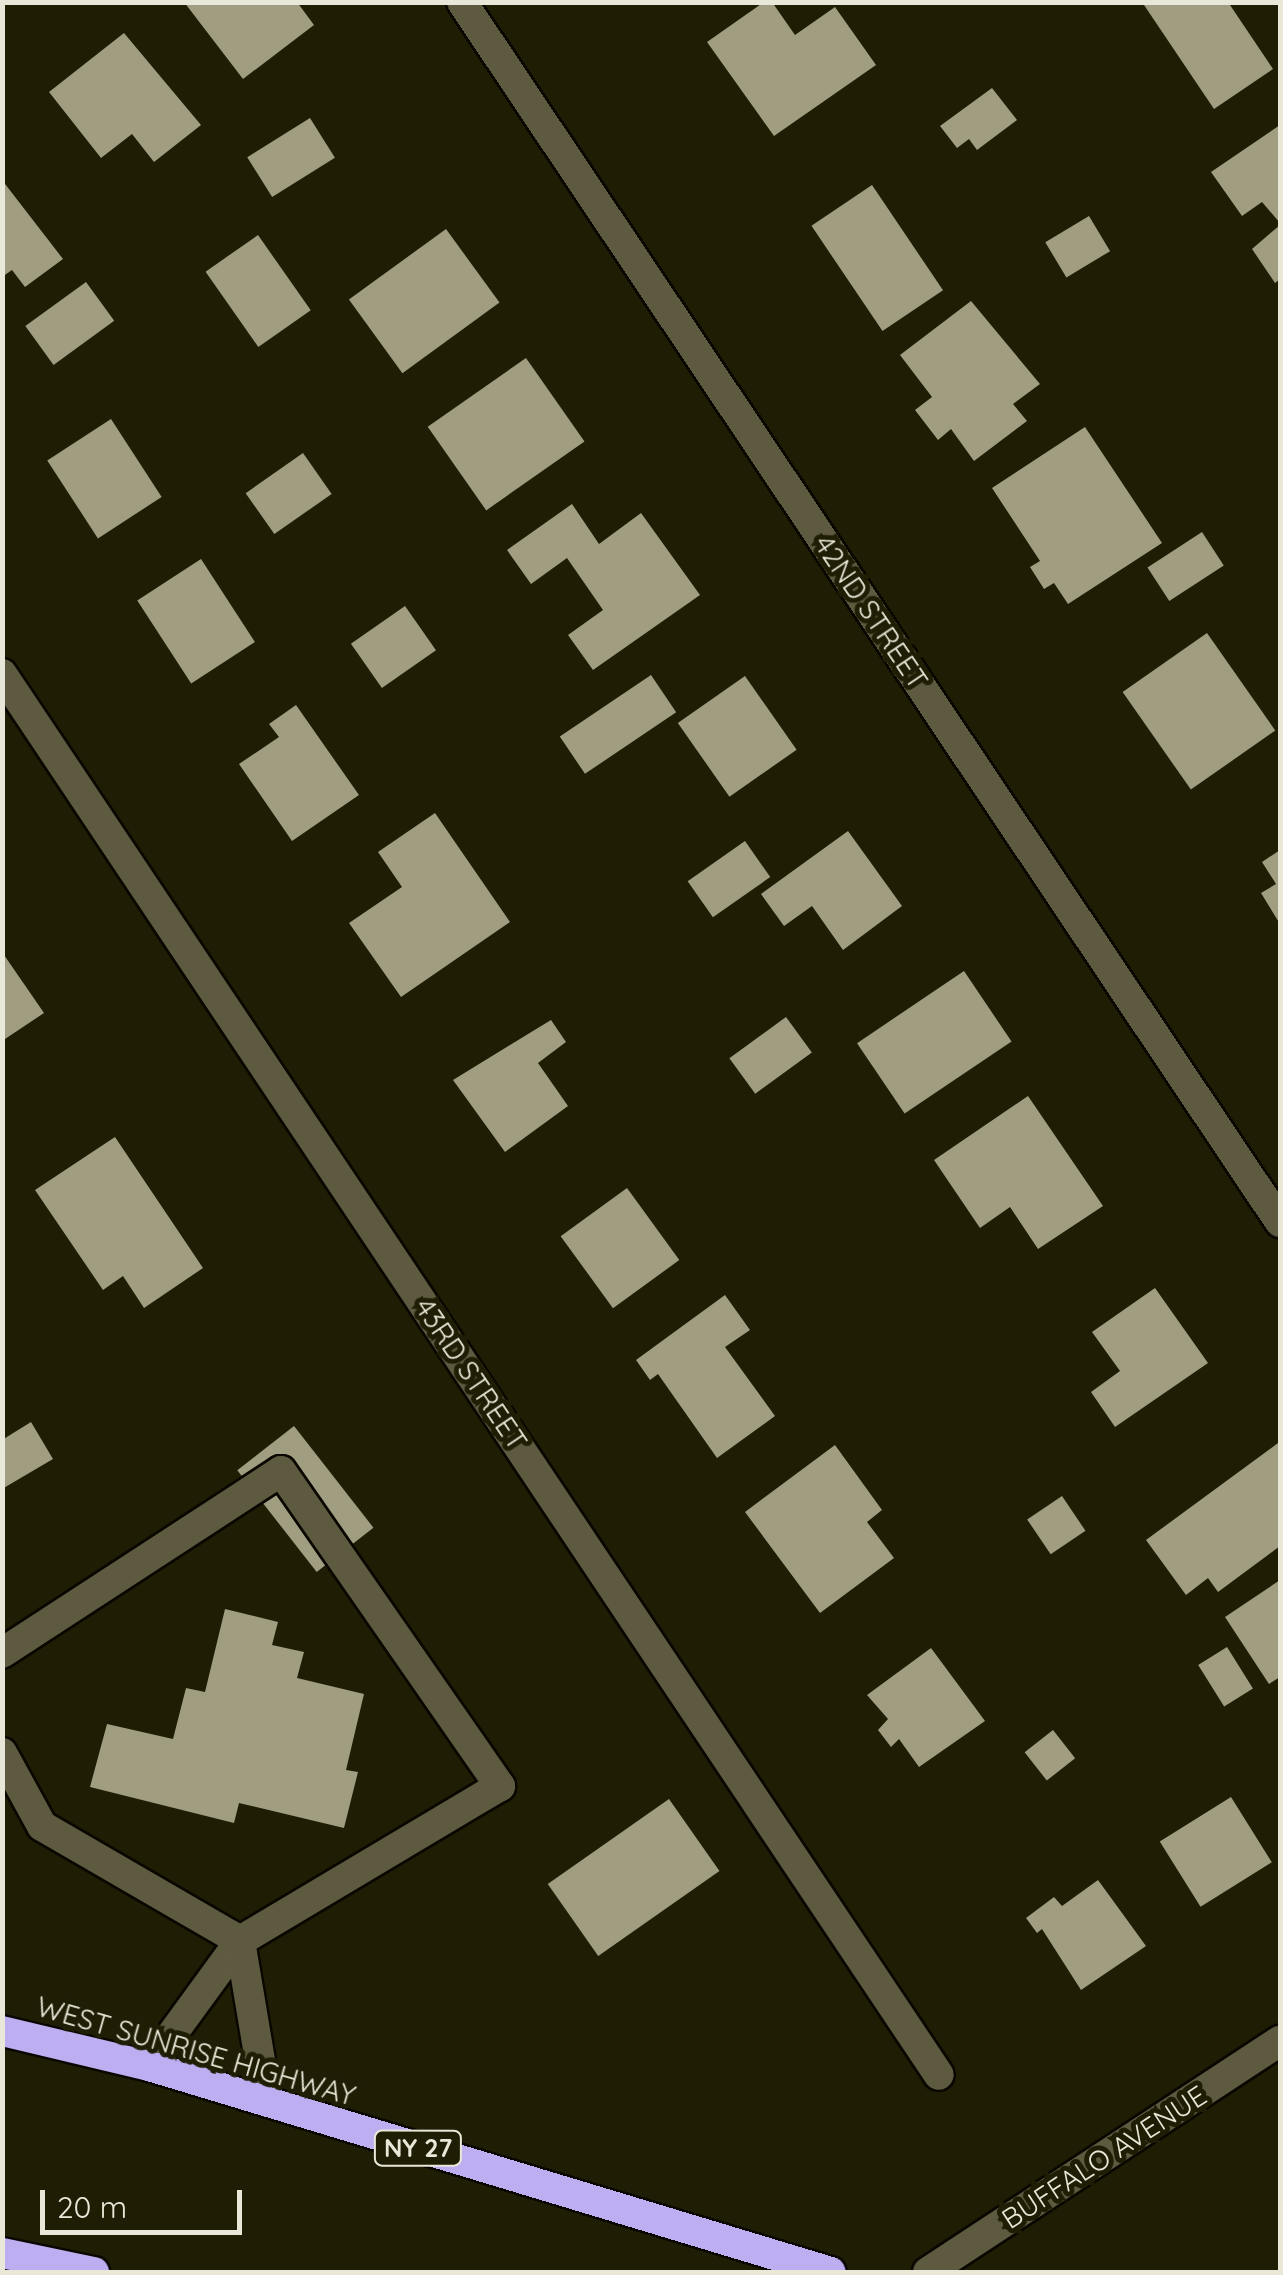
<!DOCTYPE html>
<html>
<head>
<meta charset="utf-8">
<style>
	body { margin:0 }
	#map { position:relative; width:1283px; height:2275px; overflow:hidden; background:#201d05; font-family:Quicksand,sans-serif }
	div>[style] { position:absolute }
	.building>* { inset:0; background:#a09d80; transform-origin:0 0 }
	.roads { filter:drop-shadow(2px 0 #0a0700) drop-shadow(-2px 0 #0a0700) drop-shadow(0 2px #0a0700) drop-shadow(0 -2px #0a0700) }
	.minor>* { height:30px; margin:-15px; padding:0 15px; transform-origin:15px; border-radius:15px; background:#5d5a40 }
	.highway>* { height:30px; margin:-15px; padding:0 15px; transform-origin:15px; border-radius:15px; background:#bdaef1 }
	span { translate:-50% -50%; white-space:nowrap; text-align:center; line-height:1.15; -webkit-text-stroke:10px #201d05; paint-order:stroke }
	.shield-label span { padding:2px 8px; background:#201d05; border:2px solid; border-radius:8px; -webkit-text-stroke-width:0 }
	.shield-label { font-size:25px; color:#e9e8d8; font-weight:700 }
	.street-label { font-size:28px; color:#e9e8d8 }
	.frame { position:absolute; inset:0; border:5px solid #e9e8d8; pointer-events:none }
	.scale { position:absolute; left:40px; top:2190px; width:202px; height:45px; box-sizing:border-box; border:5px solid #e9e8d8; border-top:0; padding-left:12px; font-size:30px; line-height:35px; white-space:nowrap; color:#e9e8d8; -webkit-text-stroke:8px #201d05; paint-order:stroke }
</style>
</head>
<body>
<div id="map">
	<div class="building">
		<div style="clip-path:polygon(184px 2px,297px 2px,314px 25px,243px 79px)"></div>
		<div style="clip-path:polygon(764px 2px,772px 2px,795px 35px,835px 7px,876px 65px,774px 136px,707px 42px)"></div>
		<div style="clip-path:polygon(1142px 2px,1228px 2px,1273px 69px,1214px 109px)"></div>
		<div style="clip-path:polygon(124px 33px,201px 125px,154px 162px,132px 134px,101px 158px,49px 92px)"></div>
		<div style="clip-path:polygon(992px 88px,1017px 120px,977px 150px,969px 139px,957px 148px,940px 126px)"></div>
		<div style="left:310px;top:118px;width:47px;height:74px;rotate:58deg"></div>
		<div style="clip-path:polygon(1280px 125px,1280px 223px,1262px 202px,1242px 216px,1211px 172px)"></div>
		<div style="clip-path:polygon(2px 180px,63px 259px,25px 287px,12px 270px,2px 277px)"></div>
		<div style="left:872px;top:185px;width:127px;height:73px;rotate:56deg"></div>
		<div style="left:1089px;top:216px;width:41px;height:51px;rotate:59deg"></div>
		<div style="clip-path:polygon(1280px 225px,1280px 279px,1275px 283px,1252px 249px)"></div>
		<div style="left:446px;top:229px;width:91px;height:120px;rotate:54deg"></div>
		<div style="left:258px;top:235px;width:92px;height:64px;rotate:55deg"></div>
		<div style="left:86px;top:282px;width:48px;height:75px;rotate:54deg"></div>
		<div style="clip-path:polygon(971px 301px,1040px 384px,1013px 404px,1027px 421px,974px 461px,951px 429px,938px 440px,915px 410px,932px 397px,900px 355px)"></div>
		<div style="left:526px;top:358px;width:102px;height:120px;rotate:55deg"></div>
		<div style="left:111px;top:419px;width:93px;height:76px;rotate:57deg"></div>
		<div style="clip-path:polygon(1085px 427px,1162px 543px,1068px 604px,1054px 583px,1044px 589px,1030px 567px,1040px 561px,992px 488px)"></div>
		<div style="left:303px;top:453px;width:50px;height:70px;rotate:55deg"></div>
		<div style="clip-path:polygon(572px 504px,599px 544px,641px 513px,700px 595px,593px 670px,568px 635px,603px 610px,567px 558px,531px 584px,507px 550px)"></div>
		<div style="left:1202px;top:532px;width:40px;height:65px;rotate:57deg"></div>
		<div style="left:201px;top:559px;width:99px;height:76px;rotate:57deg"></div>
		<div style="left:405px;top:606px;width:54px;height:66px;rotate:55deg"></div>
		<div style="left:1207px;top:633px;width:119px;height:103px;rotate:55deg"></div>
		<div style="left:651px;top:675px;width:45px;height:110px;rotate:56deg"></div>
		<div style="left:745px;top:676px;width:90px;height:82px;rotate:55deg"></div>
		<div style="clip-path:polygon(296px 705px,359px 795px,292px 841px,239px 764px,279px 737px,269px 724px)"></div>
		<div style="clip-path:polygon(435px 813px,510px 922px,401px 997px,349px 923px,402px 887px,378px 852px)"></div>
		<div style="clip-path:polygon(848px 831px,902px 906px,843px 950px,812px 906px,784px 926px,761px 894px)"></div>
		<div style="left:745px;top:841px;width:44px;height:70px;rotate:55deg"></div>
		<div style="clip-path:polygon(1280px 850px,1280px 924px,1261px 893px,1276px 884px,1262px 862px)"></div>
		<div style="clip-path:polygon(2px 952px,44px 1013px,2px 1041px)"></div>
		<div style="left:964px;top:971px;width:85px;height:129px;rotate:56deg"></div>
		<div style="left:786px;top:1017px;width:44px;height:70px;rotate:54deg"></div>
		<div style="clip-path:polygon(551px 1020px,566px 1042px,538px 1063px,568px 1106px,505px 1152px,453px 1080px)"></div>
		<div style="clip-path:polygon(1028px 1096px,1103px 1206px,1038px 1249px,1010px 1207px,980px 1228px,934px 1160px)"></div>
		<div style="clip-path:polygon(115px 1137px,203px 1268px,144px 1308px,123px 1276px,103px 1290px,35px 1190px)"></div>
		<div style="left:627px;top:1188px;width:89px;height:82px;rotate:54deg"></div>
		<div style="clip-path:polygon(1155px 1288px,1208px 1363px,1115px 1427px,1091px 1392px,1120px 1371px,1092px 1332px)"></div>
		<div style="clip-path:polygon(725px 1295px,750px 1330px,725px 1347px,775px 1416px,717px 1458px,658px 1374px,650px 1380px,636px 1360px)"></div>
		<div style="clip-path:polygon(31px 1422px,53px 1459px,2px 1489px,2px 1440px)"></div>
		<div style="left:294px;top:1426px;width:129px;height:72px;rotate:52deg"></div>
		<div style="clip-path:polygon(1278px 1443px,1280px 1546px,1218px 1592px,1208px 1578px,1186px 1595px,1146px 1540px)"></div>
		<div style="clip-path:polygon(835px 1445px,882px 1510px,867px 1522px,894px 1558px,820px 1613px,745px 1512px)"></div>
		<div style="left:1062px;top:1496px;width:42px;height:42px;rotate:56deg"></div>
		<div style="clip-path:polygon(1280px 1580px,1280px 1677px,1269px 1684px,1225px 1617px)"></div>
		<div style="clip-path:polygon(225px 1609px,278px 1622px,272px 1645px,304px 1652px,297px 1678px,364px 1694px,346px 1770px,358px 1772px,344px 1828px,239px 1803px,234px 1823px,90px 1787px,107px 1724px,173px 1739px,186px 1688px,205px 1692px)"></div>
		<div style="left:1227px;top:1647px;width:49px;height:34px;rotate:58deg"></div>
		<div style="clip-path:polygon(931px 1648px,985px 1721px,919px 1767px,899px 1739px,891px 1747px,878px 1730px,888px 1719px,867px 1695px)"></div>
		<div style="left:1053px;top:1730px;width:36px;height:36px;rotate:52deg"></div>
		<div style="left:1231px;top:1797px;width:77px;height:84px;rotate:58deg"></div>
		<div style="left:669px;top:1799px;width:88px;height:148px;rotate:55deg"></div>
		<div style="clip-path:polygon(1098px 1880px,1146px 1946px,1081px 1990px,1042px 1929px,1037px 1933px,1026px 1918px,1054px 1897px,1062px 1906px)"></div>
	</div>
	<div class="roads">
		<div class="minor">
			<div style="left:462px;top:2px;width:1469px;rotate:56.16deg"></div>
			<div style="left:2px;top:674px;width:1685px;rotate:56.23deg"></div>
			<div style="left:2px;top:1653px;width:333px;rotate:-33.1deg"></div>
			<div style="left:281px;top:1471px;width:384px;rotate:55.2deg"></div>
			<div style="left:500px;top:1786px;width:303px;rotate:149.2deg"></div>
			<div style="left:240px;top:1941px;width:155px;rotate:126.1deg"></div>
			<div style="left:2px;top:1753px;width:83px;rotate:61.3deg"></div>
			<div style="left:42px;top:1826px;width:229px;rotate:30.1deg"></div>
			<div style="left:240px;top:1941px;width:163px;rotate:80.5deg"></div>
			<div style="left:928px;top:2272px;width:421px;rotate:-33.3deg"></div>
		</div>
		<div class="highway">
			<div style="left:2px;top:2031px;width:151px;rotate:13.4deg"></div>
			<div style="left:149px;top:2066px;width:712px;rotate:16.81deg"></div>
			<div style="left:2px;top:2253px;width:94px;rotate:11.7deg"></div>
		</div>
	</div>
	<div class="shield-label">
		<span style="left:418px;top:2148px">NY 27</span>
	</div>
	<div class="street-label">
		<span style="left:871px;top:612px;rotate:56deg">42ND STREET</span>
		<span style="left:471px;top:1374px;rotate:56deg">43RD STREET</span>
		<span style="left:196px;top:2051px;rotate:16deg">WEST SUNRISE HIGHWAY</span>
		<span style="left:1104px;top:2157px;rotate:-33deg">BUFFALO AVENUE</span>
	</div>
	<div class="frame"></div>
	<div class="scale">20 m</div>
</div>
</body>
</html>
